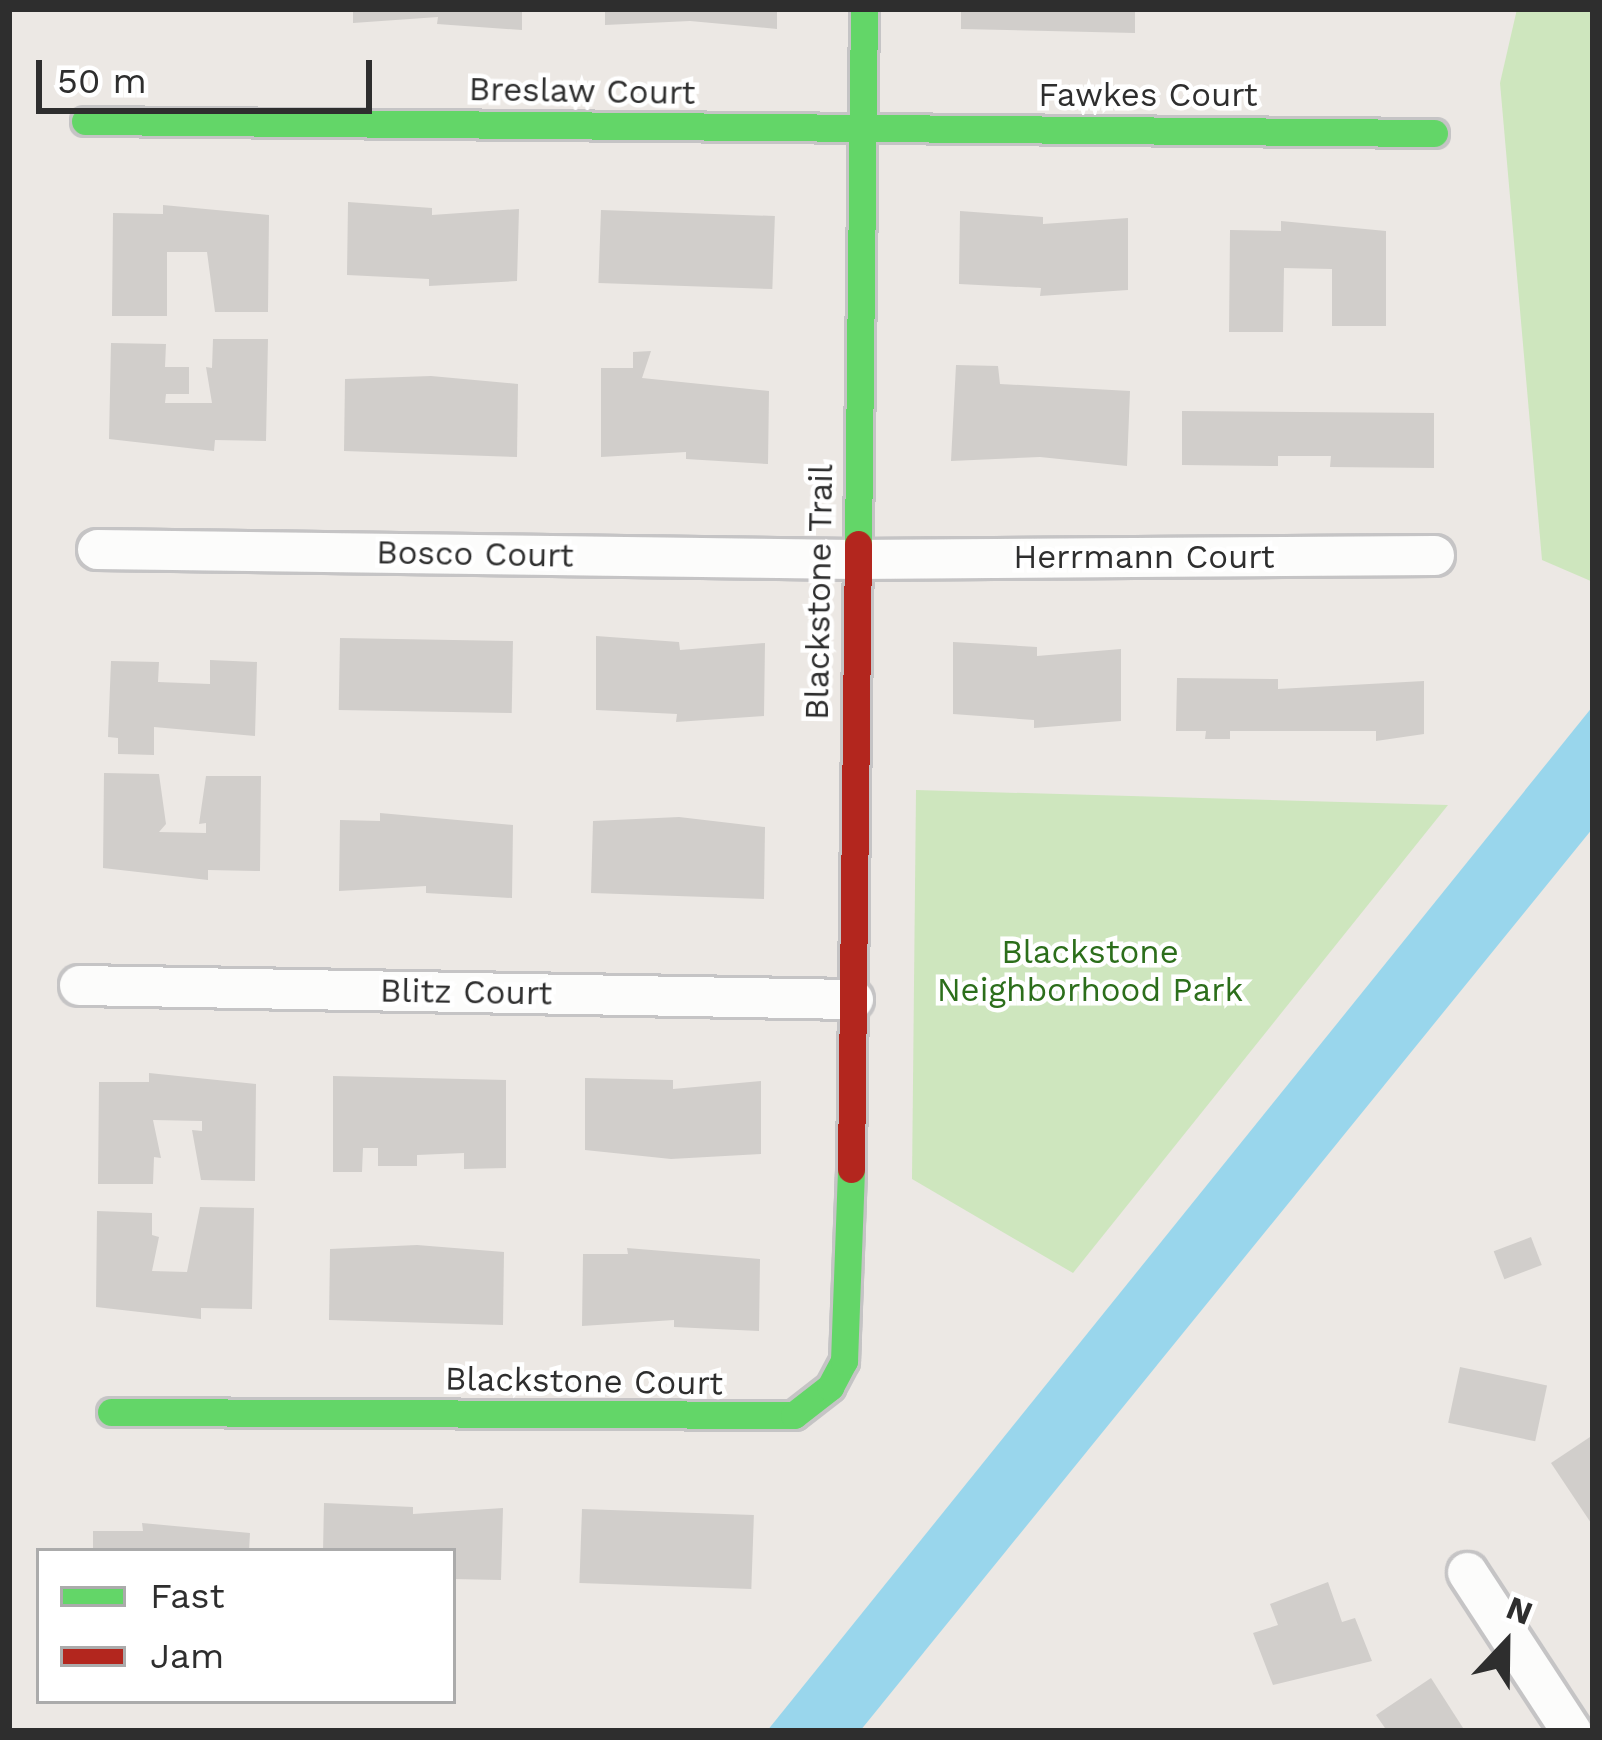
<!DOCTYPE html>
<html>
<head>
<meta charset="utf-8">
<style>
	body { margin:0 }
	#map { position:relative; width:1602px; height:1740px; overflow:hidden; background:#ece8e4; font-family:"Work Sans",sans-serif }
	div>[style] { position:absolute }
	.green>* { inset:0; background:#cee6be }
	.water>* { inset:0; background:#99d6ec }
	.building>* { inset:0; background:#d1cecb; transform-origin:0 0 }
	.roads { filter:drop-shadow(3px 0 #c5c4c5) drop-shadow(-3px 0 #c5c4c5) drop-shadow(0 3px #c5c4c5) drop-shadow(0 -3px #c5c4c5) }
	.street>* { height:39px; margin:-19.5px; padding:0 19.5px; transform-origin:19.5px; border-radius:19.5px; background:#fcfcfb }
	.fast>* { height:27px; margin:-13.5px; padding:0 13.5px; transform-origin:13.5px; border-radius:13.5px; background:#63d668 }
	.jam>* { height:27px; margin:-13.5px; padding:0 13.5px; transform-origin:13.5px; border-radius:13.5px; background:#b3261e }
	span { translate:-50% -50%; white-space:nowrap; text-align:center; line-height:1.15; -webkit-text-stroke:9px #fff; paint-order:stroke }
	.street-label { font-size:33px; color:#2e2e2e }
	.park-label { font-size:33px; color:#2c6e1b }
	.frame { position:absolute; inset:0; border:12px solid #2e2e2e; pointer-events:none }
	.legend { position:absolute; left:36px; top:1548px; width:420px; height:156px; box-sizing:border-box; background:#fff; border:3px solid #ababab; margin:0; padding:15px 21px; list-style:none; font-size:36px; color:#2e2e2e }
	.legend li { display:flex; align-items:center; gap:24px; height:60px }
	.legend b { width:60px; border:3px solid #ababab }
	.north { position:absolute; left:1446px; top:1584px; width:120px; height:120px; -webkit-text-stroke:9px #fff; paint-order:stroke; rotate:22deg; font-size:33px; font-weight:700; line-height:48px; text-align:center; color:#2e2e2e }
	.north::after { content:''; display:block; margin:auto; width:42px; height:54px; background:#2e2e2e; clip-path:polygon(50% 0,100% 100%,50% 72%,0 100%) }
	.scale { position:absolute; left:36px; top:60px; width:336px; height:54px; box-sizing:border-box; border:6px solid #2e2e2e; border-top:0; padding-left:15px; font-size:36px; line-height:42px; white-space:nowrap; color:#2e2e2e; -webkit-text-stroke:9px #fff; paint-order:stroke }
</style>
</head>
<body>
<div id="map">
	<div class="green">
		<div style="clip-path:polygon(1517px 9px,1593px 9px,1593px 582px,1542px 560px,1500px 83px)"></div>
		<div style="clip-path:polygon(916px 790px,1448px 805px,1073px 1273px,912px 1179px)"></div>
	</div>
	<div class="water">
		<div style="clip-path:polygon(1593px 706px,1593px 828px,860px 1731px,767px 1731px)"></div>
	</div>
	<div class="building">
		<div style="clip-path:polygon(353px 9px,522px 9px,522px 30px,437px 24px,438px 17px,353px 23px)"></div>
		<div style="clip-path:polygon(605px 9px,777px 9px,777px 29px,690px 21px,605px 25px)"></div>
		<div style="clip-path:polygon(961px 9px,1135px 9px,1135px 33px,961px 29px)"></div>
		<div style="clip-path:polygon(348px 202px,432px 208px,432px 215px,519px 209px,517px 281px,429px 286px,429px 279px,347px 275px)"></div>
		<div style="clip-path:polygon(163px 205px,269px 215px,268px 312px,215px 312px,207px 252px,167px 252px,167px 316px,112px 316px,113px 213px,163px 214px)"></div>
		<div style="left:601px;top:210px;width:174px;height:73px;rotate:2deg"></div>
		<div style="clip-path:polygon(960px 211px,1043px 217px,1043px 224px,1128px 218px,1128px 290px,1040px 296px,1041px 288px,959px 284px)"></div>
		<div style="clip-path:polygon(1281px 221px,1386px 231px,1386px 326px,1332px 326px,1332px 269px,1284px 268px,1283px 332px,1229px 332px,1230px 230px,1281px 231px)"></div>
		<div style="clip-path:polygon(213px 339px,268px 339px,266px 441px,215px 440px,214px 451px,109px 439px,111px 343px,166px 344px,165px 367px,189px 367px,189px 394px,166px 394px,165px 403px,212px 403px,206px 367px,212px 368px)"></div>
		<div style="clip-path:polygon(651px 351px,642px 378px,769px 391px,768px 464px,686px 459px,686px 452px,601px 457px,601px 368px,633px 368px,633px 352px)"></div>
		<div style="clip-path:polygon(956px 365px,998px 366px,1000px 384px,1130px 391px,1127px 466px,1040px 457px,951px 461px)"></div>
		<div style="clip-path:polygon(431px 376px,518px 384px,517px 457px,344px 451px,345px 379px)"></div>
		<div style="clip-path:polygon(1182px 411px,1434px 413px,1434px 468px,1330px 467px,1331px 456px,1278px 456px,1278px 466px,1182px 465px)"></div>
		<div style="clip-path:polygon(596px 636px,679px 642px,680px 650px,765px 643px,764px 716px,676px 722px,677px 714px,596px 710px)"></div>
		<div style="left:340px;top:638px;width:173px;height:72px;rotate:1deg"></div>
		<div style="clip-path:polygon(953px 642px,1037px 647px,1037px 656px,1121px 649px,1121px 721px,1034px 728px,1034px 720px,953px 714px)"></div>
		<div style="clip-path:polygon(210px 660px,257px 662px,255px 736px,154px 727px,154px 755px,118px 754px,118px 738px,108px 737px,111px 661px,159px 662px,158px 682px,210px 684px)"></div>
		<div style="clip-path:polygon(1177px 678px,1278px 679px,1278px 689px,1424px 681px,1424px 734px,1376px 741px,1376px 731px,1230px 731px,1230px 739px,1205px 739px,1206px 731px,1176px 731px)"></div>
		<div style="clip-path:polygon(104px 773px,159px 774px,166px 824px,159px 832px,206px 833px,206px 823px,199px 824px,206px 776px,261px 776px,260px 871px,208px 870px,208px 880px,103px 868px)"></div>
		<div style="clip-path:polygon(380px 813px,513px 825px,512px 898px,426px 893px,426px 886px,339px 891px,340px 820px,380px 821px)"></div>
		<div style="clip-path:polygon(679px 817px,765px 827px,764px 899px,591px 893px,593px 821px)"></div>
		<div style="clip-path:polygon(149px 1073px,256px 1084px,255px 1181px,201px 1180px,192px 1130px,202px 1131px,202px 1121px,153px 1120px,161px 1158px,154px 1157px,153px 1184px,98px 1184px,99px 1082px,149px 1082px)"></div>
		<div style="clip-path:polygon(333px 1076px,506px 1080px,506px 1168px,464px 1169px,464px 1153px,417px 1155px,417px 1166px,378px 1166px,378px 1148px,363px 1148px,362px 1172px,333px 1172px)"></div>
		<div style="clip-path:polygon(585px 1078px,673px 1080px,673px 1089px,761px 1081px,761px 1154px,671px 1159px,585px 1150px)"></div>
		<div style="clip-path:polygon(200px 1207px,254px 1208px,252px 1309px,201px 1308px,201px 1319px,96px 1307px,97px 1211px,152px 1213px,152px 1235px,159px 1237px,152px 1271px,187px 1272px)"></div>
		<div style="left:1531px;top:1237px;width:30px;height:40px;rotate:69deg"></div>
		<div style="clip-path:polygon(417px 1245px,504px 1252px,503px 1325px,329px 1320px,330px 1249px)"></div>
		<div style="clip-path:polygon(627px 1248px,760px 1259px,759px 1331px,674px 1327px,674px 1320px,582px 1326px,583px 1254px,628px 1254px)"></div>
		<div style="left:1460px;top:1367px;width:89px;height:57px;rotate:12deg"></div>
		<div style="clip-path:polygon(1593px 1435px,1593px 1526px,1551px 1463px)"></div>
		<div style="clip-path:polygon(324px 1503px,413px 1507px,413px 1514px,503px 1508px,501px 1580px,453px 1579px,453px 1551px,323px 1551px)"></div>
		<div style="left:582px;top:1509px;width:172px;height:74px;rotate:2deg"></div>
		<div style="clip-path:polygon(142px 1523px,250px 1533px,249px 1551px,93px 1551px,93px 1531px,143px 1531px)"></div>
		<div style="clip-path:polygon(1328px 1582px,1342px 1622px,1355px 1618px,1372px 1661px,1273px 1685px,1253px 1633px,1278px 1625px,1270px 1604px)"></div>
		<div style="clip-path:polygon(1431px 1678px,1465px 1731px,1387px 1731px,1376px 1715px)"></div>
	</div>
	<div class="roads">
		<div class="street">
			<div style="left:97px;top:549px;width:757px;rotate:0.76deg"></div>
			<div style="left:854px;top:559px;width:580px;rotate:-0.4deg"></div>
			<div style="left:79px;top:985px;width:774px;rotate:1.04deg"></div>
			<div style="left:1467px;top:1572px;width:190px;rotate:56.8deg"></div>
		</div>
		<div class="fast">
			<div style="left:85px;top:121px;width:1349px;rotate:0.51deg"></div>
			<div style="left:858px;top:544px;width:535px;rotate:-89.36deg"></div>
			<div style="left:111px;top:1412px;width:683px;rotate:0.25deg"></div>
			<div style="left:794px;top:1415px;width:46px;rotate:-37.9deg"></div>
			<div style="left:830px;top:1387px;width:30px;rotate:-62deg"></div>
			<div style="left:844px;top:1361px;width:192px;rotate:-87.9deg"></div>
		</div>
		<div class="jam">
			<div style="left:851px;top:1169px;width:625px;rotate:-89.36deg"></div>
		</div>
	</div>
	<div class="street-label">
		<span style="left:582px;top:91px;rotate:1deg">Breslaw Court</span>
		<span style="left:1148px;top:95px">Fawkes Court</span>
		<span style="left:475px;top:554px;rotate:1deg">Bosco Court</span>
		<span style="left:1144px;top:557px">Herrmann Court</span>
		<span style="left:819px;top:592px;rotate:-89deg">Blackstone Trail</span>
		<span style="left:466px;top:992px;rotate:1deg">Blitz Court</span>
		<span style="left:584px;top:1381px;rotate:1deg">Blackstone Court</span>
	</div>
	<div class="park-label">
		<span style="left:1090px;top:971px">Blackstone<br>Neighborhood Park</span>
	</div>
	<div class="frame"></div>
	<ul class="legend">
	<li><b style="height:15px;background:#63d668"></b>Fast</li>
	<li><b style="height:15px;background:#b3261e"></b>Jam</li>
	</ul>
	<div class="north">N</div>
	<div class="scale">50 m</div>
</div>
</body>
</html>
